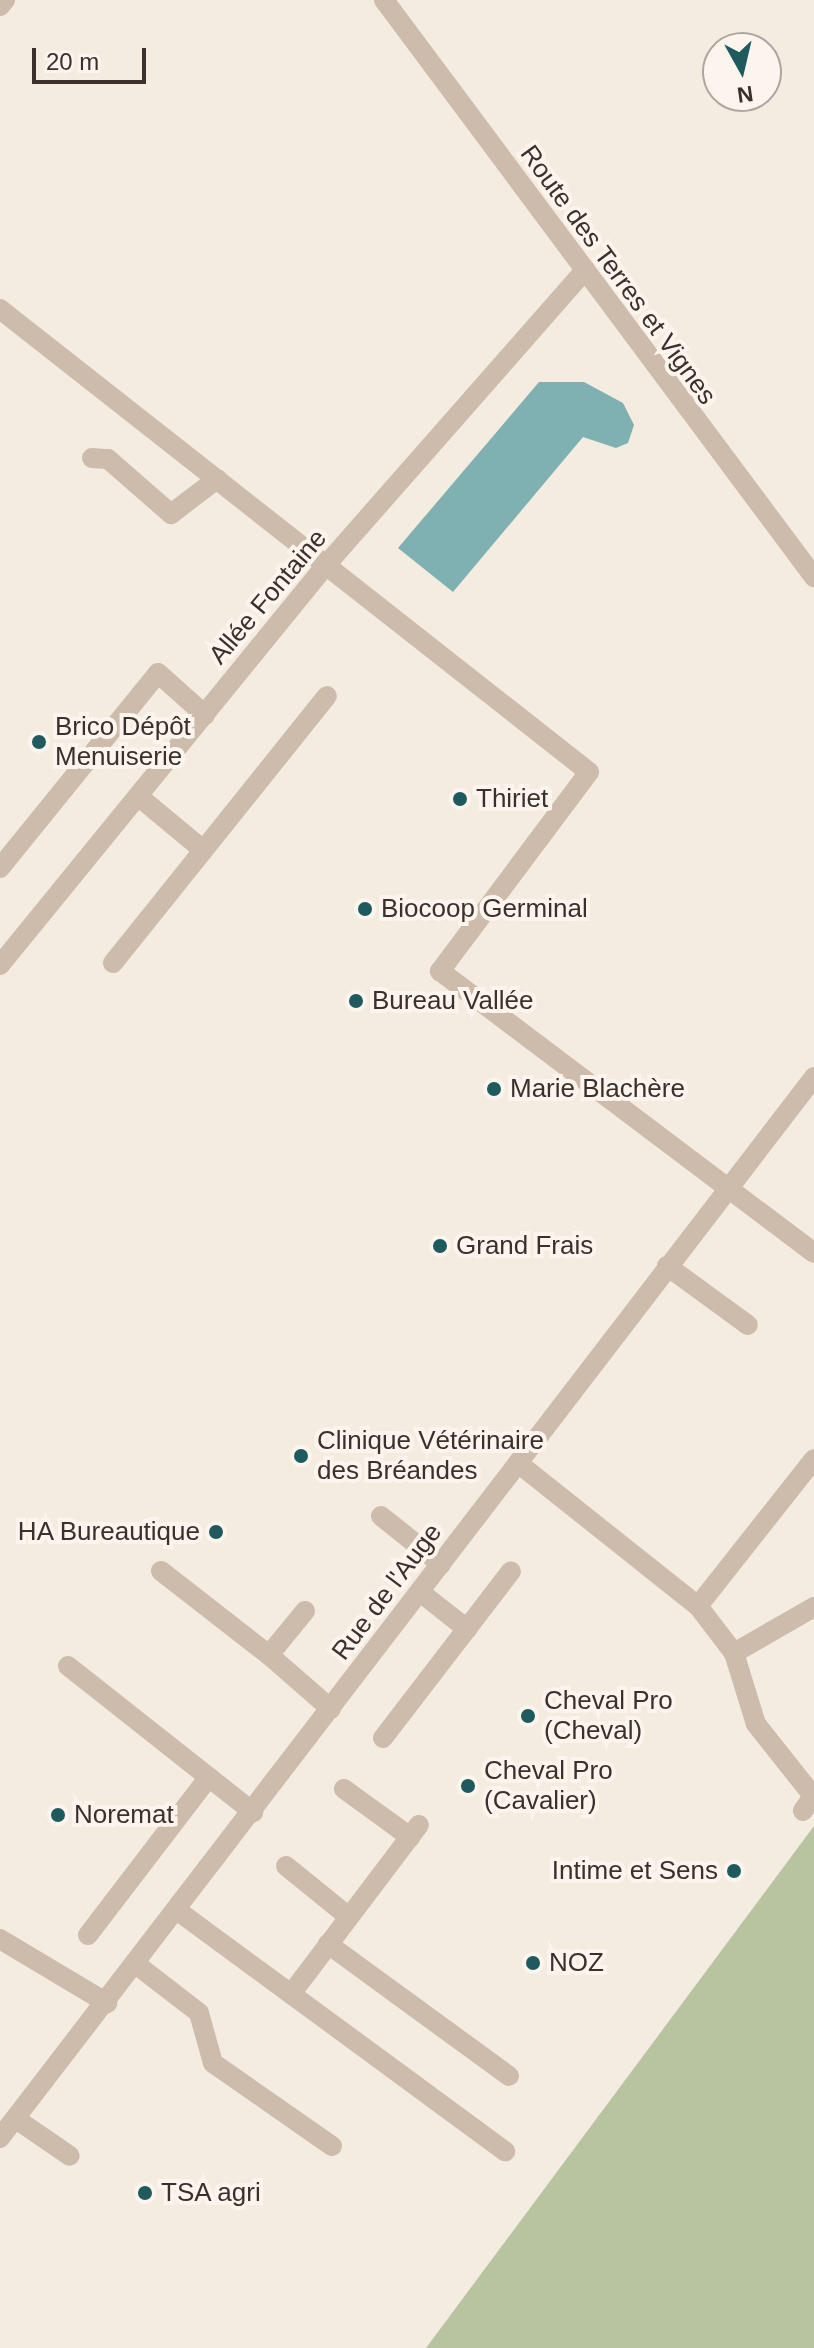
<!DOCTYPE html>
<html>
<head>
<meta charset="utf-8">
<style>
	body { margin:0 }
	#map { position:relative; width:814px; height:2348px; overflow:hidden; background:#f4ebe1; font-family:Arial,sans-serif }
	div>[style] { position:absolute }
	.green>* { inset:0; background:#b8c4a0 }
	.water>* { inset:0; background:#7fb0b2 }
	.minor>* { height:20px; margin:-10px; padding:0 10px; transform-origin:10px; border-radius:10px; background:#cdbbac }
	.dots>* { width:22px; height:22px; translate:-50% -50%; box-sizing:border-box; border:4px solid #fbf5ee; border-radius:50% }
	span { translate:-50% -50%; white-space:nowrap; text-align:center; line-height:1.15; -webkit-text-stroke:8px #fbf5ee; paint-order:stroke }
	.street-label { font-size:26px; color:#3b302b }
	.poi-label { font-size:26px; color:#3b302b }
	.left { translate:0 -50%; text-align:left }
	.right { translate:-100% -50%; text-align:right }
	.north { position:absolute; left:702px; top:32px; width:80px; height:80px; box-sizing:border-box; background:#fbf5ee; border:2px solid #aea6a0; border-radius:50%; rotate:172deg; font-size:22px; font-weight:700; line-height:32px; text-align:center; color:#3b302b }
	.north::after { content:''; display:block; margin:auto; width:28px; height:36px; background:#1f5a5e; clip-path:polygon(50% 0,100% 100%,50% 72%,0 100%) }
	.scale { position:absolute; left:32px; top:48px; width:114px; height:36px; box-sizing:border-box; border:4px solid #3b302b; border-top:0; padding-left:10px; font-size:24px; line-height:28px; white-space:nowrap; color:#3b302b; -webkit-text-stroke:6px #fbf5ee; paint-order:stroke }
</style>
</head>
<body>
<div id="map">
	<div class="green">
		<div style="clip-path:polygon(814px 1826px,814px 2348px,426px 2348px)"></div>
	</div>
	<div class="water">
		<div style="clip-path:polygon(539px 382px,584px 382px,623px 403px,634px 425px,628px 443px,616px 448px,583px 437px,453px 592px,398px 548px)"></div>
	</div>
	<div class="minor">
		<div style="left:384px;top:0;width:720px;rotate:53.31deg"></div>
		<div style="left:0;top:6px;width:8px;rotate:-50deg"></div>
		<div style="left:0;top:309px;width:749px;rotate:38.17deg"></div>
		<div style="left:589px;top:772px;width:249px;rotate:126.8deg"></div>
		<div style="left:440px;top:971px;width:468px;rotate:37deg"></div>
		<div style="left:92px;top:458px;width:16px;rotate:4deg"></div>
		<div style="left:108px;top:459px;width:84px;rotate:41.1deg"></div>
		<div style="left:171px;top:514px;width:58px;rotate:-37.3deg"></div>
		<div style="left:138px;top:796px;width:85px;rotate:39.7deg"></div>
		<div style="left:0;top:868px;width:251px;rotate:-51deg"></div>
		<div style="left:158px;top:673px;width:63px;rotate:41.8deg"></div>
		<div style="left:113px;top:963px;width:342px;rotate:-51.3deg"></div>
		<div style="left:0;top:965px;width:516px;rotate:-50.82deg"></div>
		<div style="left:326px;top:565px;width:393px;rotate:-48.7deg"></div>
		<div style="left:667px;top:1266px;width:100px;rotate:36.1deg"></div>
		<div style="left:518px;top:1463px;width:230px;rotate:38.5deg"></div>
		<div style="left:698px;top:1606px;width:59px;rotate:52.5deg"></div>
		<div style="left:734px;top:1653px;width:74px;rotate:72.8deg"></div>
		<div style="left:756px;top:1724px;width:92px;rotate:51.6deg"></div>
		<div style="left:813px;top:1796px;width:18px;rotate:124deg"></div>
		<div style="left:381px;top:1516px;width:77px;rotate:38.7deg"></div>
		<div style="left:161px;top:1571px;width:137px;rotate:37.9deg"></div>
		<div style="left:420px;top:1592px;width:60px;rotate:38.2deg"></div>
		<div style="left:698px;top:1606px;width:187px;rotate:-51.7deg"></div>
		<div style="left:305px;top:1611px;width:57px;rotate:129.3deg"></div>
		<div style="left:269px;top:1655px;width:82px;rotate:41.1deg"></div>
		<div style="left:734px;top:1653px;width:92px;rotate:-29.9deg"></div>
		<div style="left:68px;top:1666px;width:236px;rotate:38.3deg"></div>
		<div style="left:383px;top:1738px;width:210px;rotate:-52.5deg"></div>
		<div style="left:344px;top:1789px;width:82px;rotate:36deg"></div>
		<div style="left:286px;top:1866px;width:81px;rotate:39deg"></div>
		<div style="left:178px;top:1911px;width:406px;rotate:36.3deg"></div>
		<div style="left:88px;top:1935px;width:199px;rotate:-52.6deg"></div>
		<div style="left:0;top:1939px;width:125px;rotate:30.9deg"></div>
		<div style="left:328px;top:1944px;width:224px;rotate:36.1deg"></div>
		<div style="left:137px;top:1965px;width:78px;rotate:37.7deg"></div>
		<div style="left:199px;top:2013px;width:52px;rotate:74.4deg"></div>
		<div style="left:213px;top:2063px;width:145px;rotate:34.9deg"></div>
		<div style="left:291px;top:1994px;width:212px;rotate:-52.9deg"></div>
		<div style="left:16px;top:2119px;width:65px;rotate:34.4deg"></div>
		<div style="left:0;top:2138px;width:1337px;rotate:-52.5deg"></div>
	</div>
	<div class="dots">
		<div style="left:39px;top:742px;background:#1f5a5e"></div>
		<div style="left:460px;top:799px;background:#1f5a5e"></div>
		<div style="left:365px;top:909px;background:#1f5a5e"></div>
		<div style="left:356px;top:1001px;background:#1f5a5e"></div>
		<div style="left:494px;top:1089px;background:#1f5a5e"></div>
		<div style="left:440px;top:1246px;background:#1f5a5e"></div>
		<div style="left:301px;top:1456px;background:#1f5a5e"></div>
		<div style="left:216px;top:1532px;background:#1f5a5e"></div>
		<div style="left:528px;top:1716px;background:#1f5a5e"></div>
		<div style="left:468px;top:1786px;background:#1f5a5e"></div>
		<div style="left:58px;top:1815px;background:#1f5a5e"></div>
		<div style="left:734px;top:1871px;background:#1f5a5e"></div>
		<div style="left:533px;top:1963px;background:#1f5a5e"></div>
		<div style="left:145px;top:2193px;background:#1f5a5e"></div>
	</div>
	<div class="street-label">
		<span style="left:618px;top:275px;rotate:54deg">Route des Terres et Vignes</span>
		<span style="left:268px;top:597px;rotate:-50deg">Allée Fontaine</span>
		<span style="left:387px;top:1592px;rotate:-53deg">Rue de l'Auge</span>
	</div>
	<div class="poi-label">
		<span class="left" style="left:55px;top:742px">Brico Dépôt<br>Menuiserie</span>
		<span class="left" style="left:476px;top:799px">Thiriet</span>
		<span class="left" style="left:381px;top:909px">Biocoop Germinal</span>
		<span class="left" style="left:372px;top:1001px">Bureau Vallée</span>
		<span class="left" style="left:510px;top:1089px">Marie Blachère</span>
		<span class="left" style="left:456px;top:1246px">Grand Frais</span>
		<span class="left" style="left:317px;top:1456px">Clinique Vétérinaire<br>des Bréandes</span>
		<span class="right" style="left:200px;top:1532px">HA Bureautique</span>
		<span class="left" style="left:544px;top:1716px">Cheval Pro<br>(Cheval)</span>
		<span class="left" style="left:484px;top:1786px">Cheval Pro<br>(Cavalier)</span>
		<span class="left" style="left:74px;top:1815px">Noremat</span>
		<span class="right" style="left:718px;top:1871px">Intime et Sens</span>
		<span class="left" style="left:549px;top:1963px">NOZ</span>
		<span class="left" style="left:161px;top:2193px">TSA agri</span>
	</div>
	<div class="north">N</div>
	<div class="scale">20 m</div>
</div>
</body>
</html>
